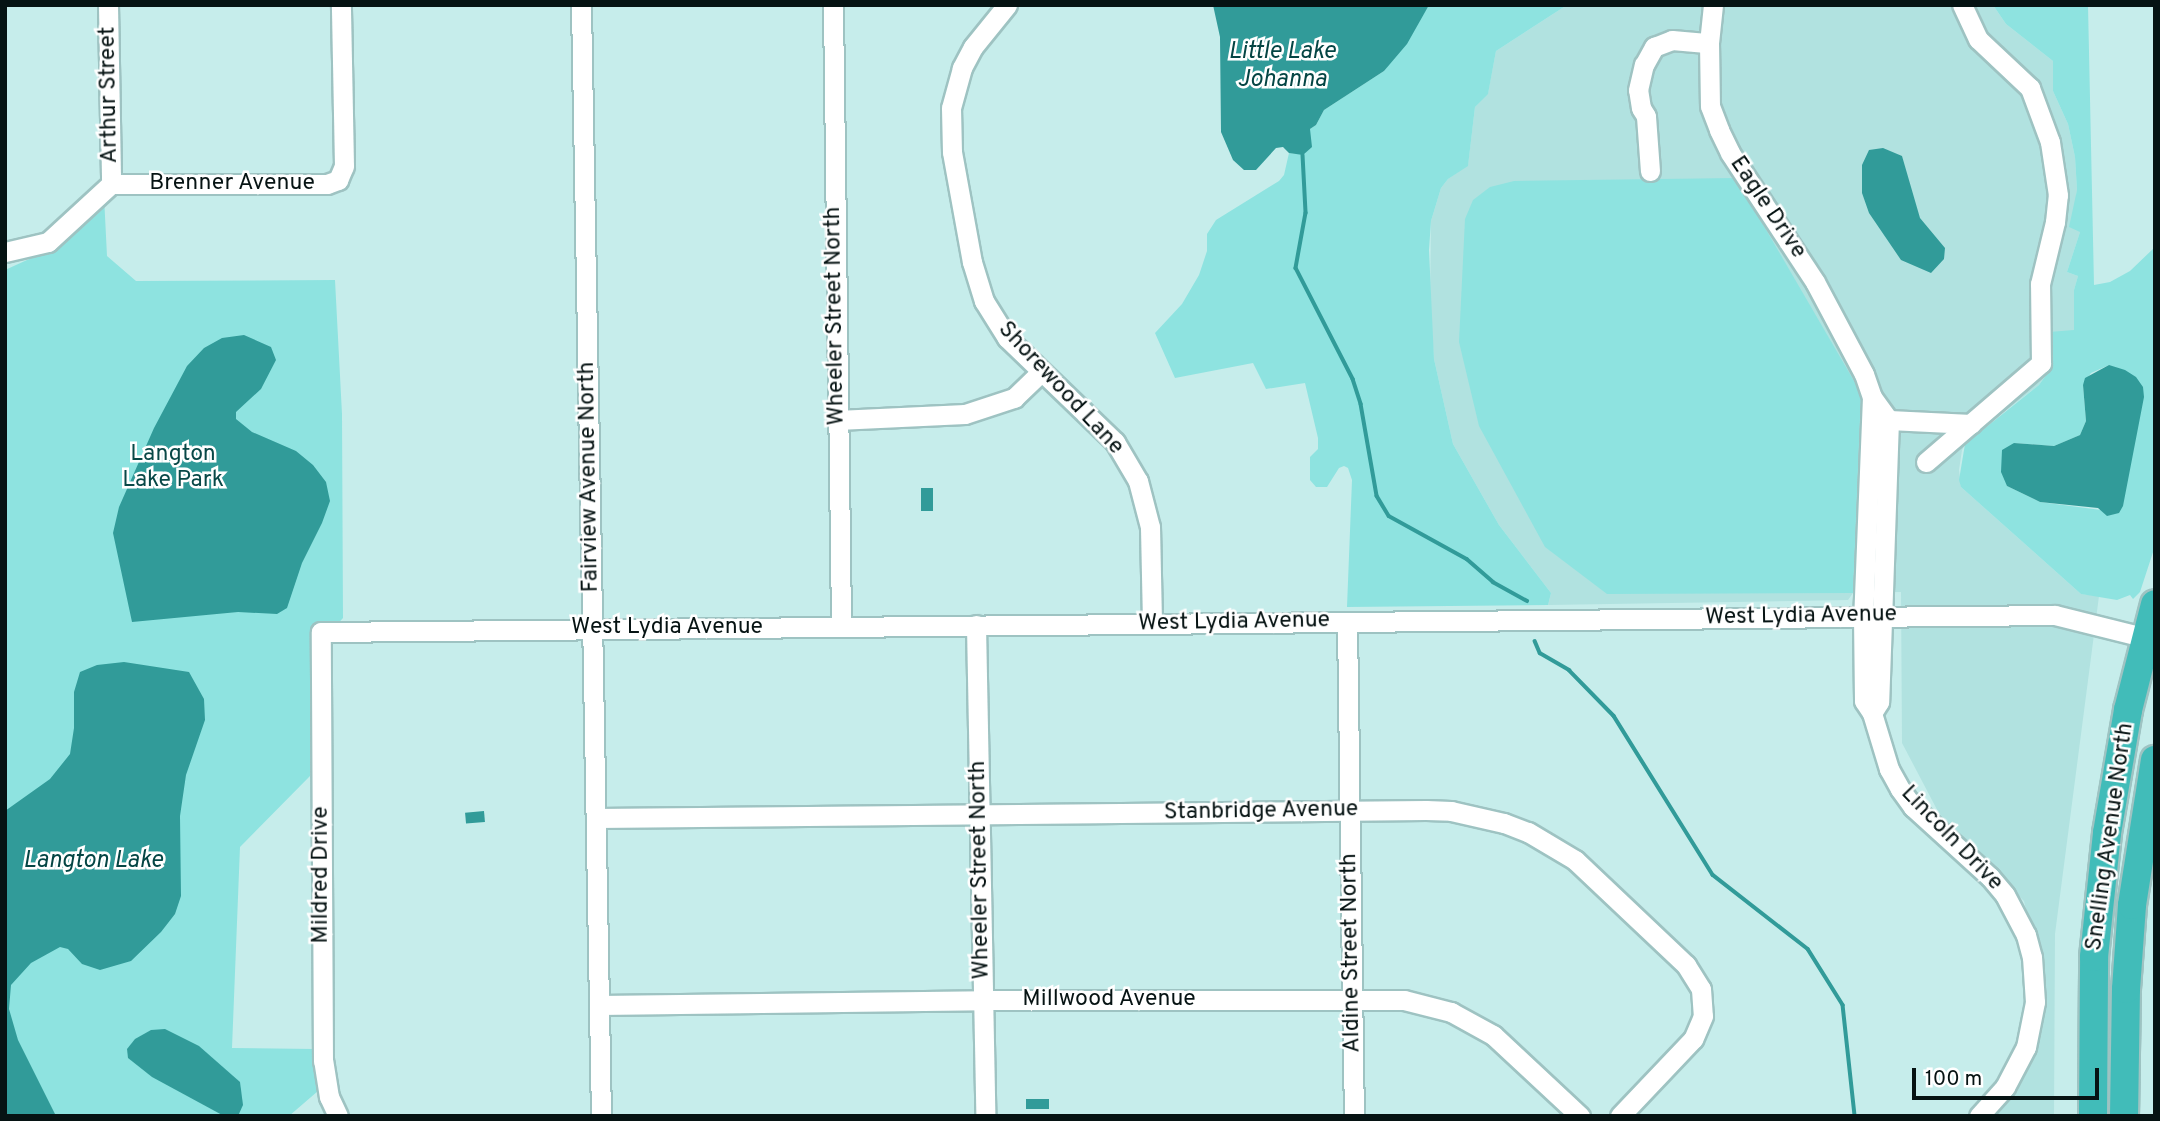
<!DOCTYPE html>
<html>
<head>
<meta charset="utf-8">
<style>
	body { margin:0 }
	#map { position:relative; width:2160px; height:1121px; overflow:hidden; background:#c6edeb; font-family:Overpass,sans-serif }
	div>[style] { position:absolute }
	.built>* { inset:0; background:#b1e2e0 }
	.green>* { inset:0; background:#8ee3e0 }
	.water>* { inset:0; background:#319b99; transform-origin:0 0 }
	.stream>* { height:3.5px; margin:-1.75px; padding:0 1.75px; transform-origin:1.75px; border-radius:1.75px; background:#319b99 }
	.roads { filter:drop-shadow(2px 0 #9ec3c2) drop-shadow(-2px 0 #9ec3c2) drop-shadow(0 2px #9ec3c2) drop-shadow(0 -2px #9ec3c2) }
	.minor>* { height:19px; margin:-9.5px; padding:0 9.5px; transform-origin:9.5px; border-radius:9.5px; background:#fff }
	.highway>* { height:28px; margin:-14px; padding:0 14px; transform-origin:14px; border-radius:14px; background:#41bcb9 }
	span { translate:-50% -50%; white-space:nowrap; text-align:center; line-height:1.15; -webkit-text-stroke:5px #fff; paint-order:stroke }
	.street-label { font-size:23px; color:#061313 }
	.park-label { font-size:23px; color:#084847 }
	.water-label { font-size:24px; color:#044544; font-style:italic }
	.frame { position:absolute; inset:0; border:7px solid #061313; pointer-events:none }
	.scale { position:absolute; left:1912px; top:1068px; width:187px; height:32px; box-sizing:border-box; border:4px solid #061313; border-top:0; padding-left:9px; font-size:21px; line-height:24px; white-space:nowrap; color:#061313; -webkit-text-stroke:5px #fff; paint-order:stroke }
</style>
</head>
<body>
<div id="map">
	<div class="built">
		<div style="clip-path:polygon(1567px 5px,1993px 5px,2006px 24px,2053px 61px,2053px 91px,2068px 124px,2075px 157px,2077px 190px,2075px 206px,2080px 232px,2067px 272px,2078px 276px,2074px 290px,2074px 330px,2050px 357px,2049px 371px,2039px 385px,1968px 440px,1962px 450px,1959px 470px,1961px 487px,2081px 594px,2099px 596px,2055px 934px,2054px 1116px,1988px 1116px,2022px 1076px,2045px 990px,2024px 901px,1943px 821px,1902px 743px,1901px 592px,1853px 593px,1848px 600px,1548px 605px,1551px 593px,1499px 525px,1453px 444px,1434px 359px,1430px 305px,1431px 221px,1441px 188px,1448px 179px,1468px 165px,1475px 107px,1488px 93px,1496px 51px)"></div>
	</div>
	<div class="green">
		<div style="clip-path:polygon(1429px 5px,1567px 5px,1496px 51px,1488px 94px,1475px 107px,1468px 166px,1448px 179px,1441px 188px,1431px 221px,1429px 250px,1434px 359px,1453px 444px,1499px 525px,1551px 593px,1548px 605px,1347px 607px,1352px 480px,1348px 468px,1344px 466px,1339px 468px,1327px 487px,1316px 487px,1310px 480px,1310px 457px,1318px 449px,1318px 438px,1305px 383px,1266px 389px,1253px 363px,1175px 378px,1155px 333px,1182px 304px,1199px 275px,1207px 251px,1207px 234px,1216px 220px,1279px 181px,1284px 175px,1289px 153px,1303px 154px,1310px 129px,1316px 125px,1324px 110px,1384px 71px)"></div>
		<div style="clip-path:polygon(evenodd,1993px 5px,2088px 5px,2094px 285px,2110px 282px,2130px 271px,2155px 247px,2155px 546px,2140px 592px,2133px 599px,2130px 595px,2117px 600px,2081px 594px,1961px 487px,1959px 480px,1965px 444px,2039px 385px,2049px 371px,2049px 332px,2074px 330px,2074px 290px,2078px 276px,2067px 272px,2080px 232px,2069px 227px,2077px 190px,2075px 157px,2068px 124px,2053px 91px,2053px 61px,2006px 24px,1993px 5px,2109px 365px,2101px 510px,2040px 502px,2007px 486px,2014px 443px,2054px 446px,2080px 435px,2086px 421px,2083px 385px,2091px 373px,2109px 365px)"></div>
		<div style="clip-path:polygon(1736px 178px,1861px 393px,1853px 593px,1607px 594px,1545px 547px,1479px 426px,1459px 342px,1465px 219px,1473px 200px,1490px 187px,1514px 181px)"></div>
		<div style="clip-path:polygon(104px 196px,107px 256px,136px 281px,335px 280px,342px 414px,343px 618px,313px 651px,310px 776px,240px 847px,232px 1048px,315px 1049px,318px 1091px,289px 1116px,5px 1116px,5px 270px,60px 245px)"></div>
	</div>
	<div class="water">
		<div style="clip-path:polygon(1213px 5px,1429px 5px,1407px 44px,1384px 71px,1324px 110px,1316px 125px,1310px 129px,1312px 147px,1303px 155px,1289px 153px,1283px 147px,1276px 148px,1256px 170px,1244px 170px,1233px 160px,1221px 132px,1220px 37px)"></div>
		<div style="clip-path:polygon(1883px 148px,1902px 156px,1920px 218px,1945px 248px,1944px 259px,1931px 273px,1901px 260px,1869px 213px,1862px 193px,1862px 165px,1869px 150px)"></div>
		<div style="clip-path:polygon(244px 335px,271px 347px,276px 360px,261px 389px,236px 412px,236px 419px,252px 432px,296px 451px,313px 465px,326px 482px,330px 501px,322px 523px,302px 563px,287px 608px,277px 614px,238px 612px,132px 622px,113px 533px,119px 507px,154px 428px,187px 366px,204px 348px,222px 338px)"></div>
		<div style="clip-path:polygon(2109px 365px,2125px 370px,2136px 377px,2143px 387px,2144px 397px,2123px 506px,2119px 513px,2107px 516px,2098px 508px,2040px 502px,2007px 486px,2001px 472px,2002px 450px,2014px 443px,2054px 446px,2080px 435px,2086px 421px,2083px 385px,2085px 378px)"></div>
		<div style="left:921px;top:488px;width:12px;height:23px"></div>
		<div style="clip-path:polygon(124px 662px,189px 672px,204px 699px,205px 720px,186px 775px,180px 816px,181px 896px,175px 914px,161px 932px,131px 961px,100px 970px,82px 964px,68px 949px,60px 947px,31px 963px,11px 985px,9px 1009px,18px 1040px,56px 1116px,5px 1116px,5px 811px,50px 779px,70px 754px,74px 728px,74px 692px,80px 672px,97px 665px)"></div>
		<div style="left:484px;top:811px;width:11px;height:19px;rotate:85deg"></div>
		<div style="clip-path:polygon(165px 1029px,199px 1046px,240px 1082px,243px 1105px,238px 1116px,224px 1116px,152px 1077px,128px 1058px,127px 1049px,135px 1039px,151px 1030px)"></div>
		<div style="left:1026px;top:1099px;width:23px;height:10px"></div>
	</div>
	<div class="stream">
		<div style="left:1303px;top:155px;width:58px;rotate:87deg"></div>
		<div style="left:1306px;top:213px;width:56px;rotate:100.3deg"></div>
		<div style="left:1296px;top:268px;width:125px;rotate:62.8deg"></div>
		<div style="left:1353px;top:379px;width:26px;rotate:72deg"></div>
		<div style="left:1361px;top:404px;width:93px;rotate:80.1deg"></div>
		<div style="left:1377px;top:496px;width:23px;rotate:59deg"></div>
		<div style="left:1389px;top:516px;width:89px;rotate:28.9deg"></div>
		<div style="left:1467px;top:559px;width:35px;rotate:41deg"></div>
		<div style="left:1493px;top:582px;width:39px;rotate:29deg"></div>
		<div style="left:1535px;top:641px;width:13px;rotate:67deg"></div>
		<div style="left:1540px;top:653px;width:34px;rotate:30deg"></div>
		<div style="left:1569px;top:670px;width:64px;rotate:45.6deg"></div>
		<div style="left:1614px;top:716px;width:187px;rotate:58.1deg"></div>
		<div style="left:1713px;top:875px;width:120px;rotate:37.9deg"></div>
		<div style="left:1808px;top:949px;width:66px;rotate:58deg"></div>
		<div style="left:1843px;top:1005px;width:112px;rotate:83.8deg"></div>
	</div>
	<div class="roads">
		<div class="minor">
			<div style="left:108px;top:5px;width:179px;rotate:89deg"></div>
			<div style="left:581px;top:5px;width:1111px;rotate:88.97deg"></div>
			<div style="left:833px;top:5px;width:621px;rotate:89.26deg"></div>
			<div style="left:1007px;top:5px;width:54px;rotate:129deg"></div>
			<div style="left:973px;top:47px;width:24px;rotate:118deg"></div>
			<div style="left:962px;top:68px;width:41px;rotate:105.4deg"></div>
			<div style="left:951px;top:108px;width:44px;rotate:88.7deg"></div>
			<div style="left:952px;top:152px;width:112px;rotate:79.7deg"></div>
			<div style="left:972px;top:262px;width:41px;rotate:72.9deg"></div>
			<div style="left:984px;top:301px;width:44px;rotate:58.1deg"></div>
			<div style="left:1007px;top:338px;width:150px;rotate:43.9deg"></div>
			<div style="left:1115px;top:442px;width:45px;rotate:59.5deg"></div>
			<div style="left:1138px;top:481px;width:48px;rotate:75.4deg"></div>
			<div style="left:1150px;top:527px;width:96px;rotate:88.8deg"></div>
			<div style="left:1713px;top:5px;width:38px;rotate:96deg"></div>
			<div style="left:1709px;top:43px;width:63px;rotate:89.1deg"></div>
			<div style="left:1710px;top:106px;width:26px;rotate:69deg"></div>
			<div style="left:1719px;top:130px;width:25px;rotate:64deg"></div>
			<div style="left:1730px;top:153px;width:154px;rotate:56.6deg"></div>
			<div style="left:1815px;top:282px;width:104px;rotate:62deg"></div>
			<div style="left:1864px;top:374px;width:24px;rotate:71deg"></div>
			<div style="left:1872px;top:397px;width:29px;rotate:54deg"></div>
			<div style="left:1889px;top:420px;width:282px;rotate:92deg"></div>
			<div style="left:1879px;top:702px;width:13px;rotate:122deg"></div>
			<div style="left:1650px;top:171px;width:55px;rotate:-94.2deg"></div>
			<div style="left:1646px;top:116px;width:9px;rotate:-122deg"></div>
			<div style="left:1641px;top:108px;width:18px;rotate:-99deg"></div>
			<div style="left:1638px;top:90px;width:26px;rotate:-77deg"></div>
			<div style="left:1644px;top:65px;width:21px;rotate:-61deg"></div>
			<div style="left:1654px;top:47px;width:19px;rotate:-21deg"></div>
			<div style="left:1672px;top:40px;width:37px;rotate:5deg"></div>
			<div style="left:111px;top:184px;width:216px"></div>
			<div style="left:327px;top:184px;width:12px;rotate:-20deg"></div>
			<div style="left:338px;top:180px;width:15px;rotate:-67deg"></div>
			<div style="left:344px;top:166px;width:161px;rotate:-91.1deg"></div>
			<div style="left:5px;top:252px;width:44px;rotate:-13.1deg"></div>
			<div style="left:48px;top:242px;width:86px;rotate:-42.6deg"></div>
			<div style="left:1872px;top:397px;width:220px;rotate:92.3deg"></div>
			<div style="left:1863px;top:617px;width:84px;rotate:89.3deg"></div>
			<div style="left:1864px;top:701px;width:14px;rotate:56deg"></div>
			<div style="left:1872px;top:713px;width:59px;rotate:73.1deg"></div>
			<div style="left:1889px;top:769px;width:23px;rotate:61deg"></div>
			<div style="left:1900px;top:789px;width:22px;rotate:54deg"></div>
			<div style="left:1913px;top:807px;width:104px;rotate:42.3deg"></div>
			<div style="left:1990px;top:877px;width:23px;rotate:50deg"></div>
			<div style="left:2005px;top:895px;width:45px;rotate:62.3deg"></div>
			<div style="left:2026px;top:935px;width:23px;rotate:75deg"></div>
			<div style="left:2032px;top:957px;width:45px;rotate:86.2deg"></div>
			<div style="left:2035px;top:1002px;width:46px;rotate:101.3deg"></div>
			<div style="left:2026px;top:1047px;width:45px;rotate:117.7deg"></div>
			<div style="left:2005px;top:1087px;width:39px;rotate:132deg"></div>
			<div style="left:837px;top:420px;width:128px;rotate:-2.7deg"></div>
			<div style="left:965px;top:414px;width:52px;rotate:-18.1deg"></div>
			<div style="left:1014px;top:398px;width:37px;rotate:-44deg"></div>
			<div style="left:1889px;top:420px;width:82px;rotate:2.8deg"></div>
			<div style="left:1926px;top:462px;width:152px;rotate:-40.7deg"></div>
			<div style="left:2041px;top:363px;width:79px;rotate:-90.7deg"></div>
			<div style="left:2040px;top:284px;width:64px;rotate:-76.4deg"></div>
			<div style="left:2055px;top:222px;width:27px;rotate:-84deg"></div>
			<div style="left:2058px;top:195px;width:54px;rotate:-98.6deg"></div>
			<div style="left:2050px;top:142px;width:58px;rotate:-110.3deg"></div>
			<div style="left:2030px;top:88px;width:71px;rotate:-136.7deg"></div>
			<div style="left:1978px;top:39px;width:38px;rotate:-115deg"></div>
			<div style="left:1347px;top:622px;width:494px;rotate:89.2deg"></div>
			<div style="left:976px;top:625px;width:491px;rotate:88.9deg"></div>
			<div style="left:596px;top:818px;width:830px;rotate:-0.55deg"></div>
			<div style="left:1426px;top:810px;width:25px;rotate:2deg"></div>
			<div style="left:1451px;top:811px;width:54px;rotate:12.8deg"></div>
			<div style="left:1504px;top:823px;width:26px;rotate:21deg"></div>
			<div style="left:1528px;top:832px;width:55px;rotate:30.8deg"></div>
			<div style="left:1575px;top:860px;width:153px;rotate:43.4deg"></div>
			<div style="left:1686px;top:965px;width:28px;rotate:58deg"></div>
			<div style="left:1701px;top:989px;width:27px;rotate:86deg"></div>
			<div style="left:1703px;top:1016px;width:25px;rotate:113deg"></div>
			<div style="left:1693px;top:1039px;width:106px;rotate:133.5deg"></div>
			<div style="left:599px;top:1005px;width:385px;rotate:-0.7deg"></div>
			<div style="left:984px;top:1000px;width:420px"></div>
			<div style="left:1404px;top:1000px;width:49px;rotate:14.3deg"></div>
			<div style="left:1451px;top:1012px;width:48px;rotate:28.7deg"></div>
			<div style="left:1493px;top:1035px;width:119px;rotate:43deg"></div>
			<div style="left:338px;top:1116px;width:21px;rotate:-115deg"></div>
			<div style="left:329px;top:1097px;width:36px;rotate:-99deg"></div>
			<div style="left:323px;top:1061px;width:429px;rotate:-90.3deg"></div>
			<div style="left:321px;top:632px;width:1734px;rotate:-0.56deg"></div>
			<div style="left:2055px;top:615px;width:103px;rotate:14deg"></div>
		</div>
		<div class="highway">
			<div style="left:2093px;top:1116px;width:159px;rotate:-89.6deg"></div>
			<div style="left:2094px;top:957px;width:125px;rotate:-84deg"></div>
			<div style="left:2107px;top:833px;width:125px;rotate:-80.3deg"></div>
			<div style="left:2128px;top:710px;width:109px;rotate:-75.7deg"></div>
			<div style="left:2124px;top:1116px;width:127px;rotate:-89.1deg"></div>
			<div style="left:2126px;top:989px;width:84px;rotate:-85.9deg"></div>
			<div style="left:2132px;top:905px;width:147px;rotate:-81deg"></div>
		</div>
	</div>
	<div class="street-label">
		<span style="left:110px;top:95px;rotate:-91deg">Arthur Street</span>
		<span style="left:232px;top:184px">Brenner Avenue</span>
		<span style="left:1767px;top:208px;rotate:56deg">Eagle Drive</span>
		<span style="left:836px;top:316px;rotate:-91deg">Wheeler Street North</span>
		<span style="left:1060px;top:389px;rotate:47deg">Shorewood Lane</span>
		<span style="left:590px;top:477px;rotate:-91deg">Fairview Avenue North</span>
		<span style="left:1801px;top:617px;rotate:-1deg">West Lydia Avenue</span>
		<span style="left:1234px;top:623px;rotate:-1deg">West Lydia Avenue</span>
		<span style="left:667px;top:628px">West Lydia Avenue</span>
		<span style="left:1261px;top:812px;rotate:-1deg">Stanbridge Avenue</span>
		<span style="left:2111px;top:837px;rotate:-82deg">Snelling Avenue North</span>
		<span style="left:1951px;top:839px;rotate:46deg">Lincoln Drive</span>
		<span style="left:981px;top:870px;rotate:-91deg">Wheeler Street North</span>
		<span style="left:322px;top:875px;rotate:-90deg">Mildred Drive</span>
		<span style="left:1352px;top:953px;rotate:-91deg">Aldine Street North</span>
		<span style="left:1109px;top:1000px">Millwood Avenue</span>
	</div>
	<div class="park-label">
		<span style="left:173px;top:468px">Langton<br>Lake Park</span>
	</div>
	<div class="water-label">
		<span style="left:1282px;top:67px">Little Lake<br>Johanna</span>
		<span style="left:93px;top:862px">Langton Lake</span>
	</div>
	<div class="frame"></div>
	<div class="scale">100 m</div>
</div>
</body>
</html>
